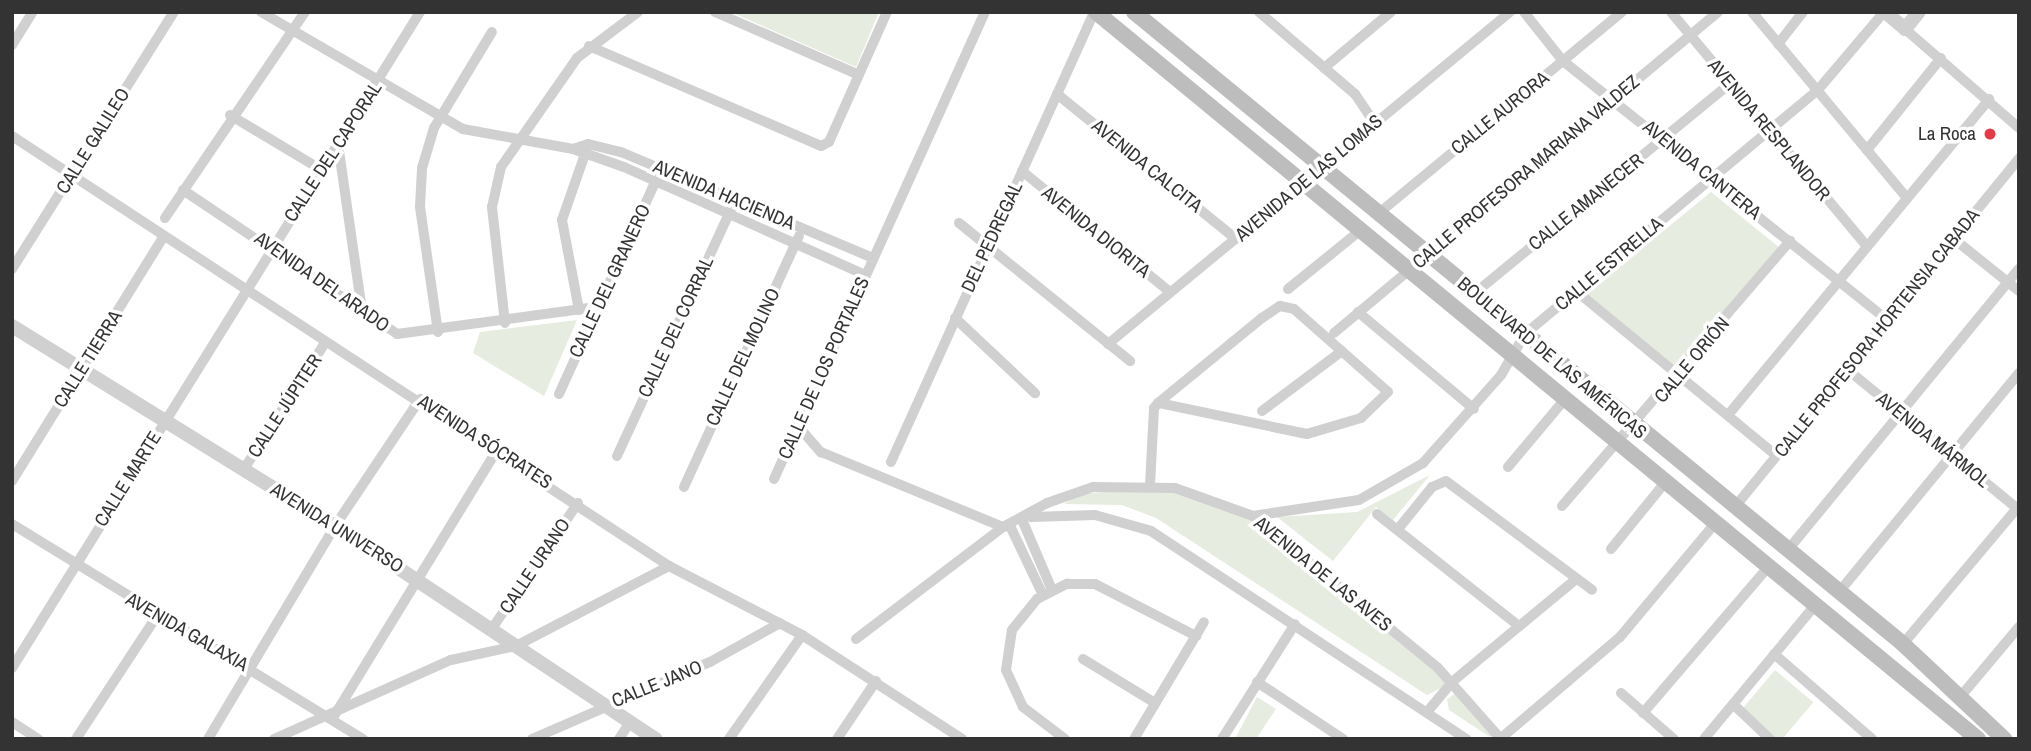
<!DOCTYPE html>
<html>
<head>
<meta charset="utf-8">
<style>
	body { margin:0 }
	#map { position:relative; width:2031px; height:751px; overflow:hidden; background:#fff; font-family:"Archivo Narrow",sans-serif }
	div>[style] { position:absolute }
	.green>* { inset:0; background:#e6ecdf; transform-origin:0 0 }
	.minor>* { height:10px; margin:-5px; padding:0 5px; transform-origin:5px; border-radius:5px; background:#d0d0d0 }
	.tertiary>* { height:14px; margin:-7px; padding:0 7px; transform-origin:7px; border-radius:7px; background:#d0d0d0 }
	.secondary>* { height:16px; margin:-8px; padding:0 8px; transform-origin:8px; border-radius:8px; background:#bdbdbd }
	.dots>* { width:19px; height:19px; translate:-50% -50%; box-sizing:border-box; border:4px solid #fff; border-radius:50% }
	span { translate:-50% -50%; white-space:nowrap; text-align:center; line-height:1.15; -webkit-text-stroke:7px #fff; paint-order:stroke }
	.street-label { font-size:19px; color:#333 }
	.poi-label { font-size:19px; color:#333 }
	.right { translate:-100% -50%; text-align:right }
	.frame { position:absolute; inset:0; border:14px solid #333; pointer-events:none }
</style>
</head>
<body>
<div id="map">
	<div class="green">
		<div style="clip-path:polygon(731px 12px,879px 12px,856px 67px)"></div>
		<div style="clip-path:polygon(1711px 192px,1780px 248px,1677px 371px,1585px 295px)"></div>
		<div style="clip-path:polygon(577px 320px,544px 396px,473px 353px,480px 332px)"></div>
		<div style="clip-path:polygon(1430px 475px,1393px 520px,1376px 507px,1333px 561px,1277px 517px,1357px 512px)"></div>
		<div style="clip-path:polygon(1161px 487px,1232px 504px,1446px 677px,1443px 687px,1427px 695px,1156px 518px,1122px 505px,1064px 504px,1080px 494px)"></div>
		<div style="left:1775px;top:670px;width:50px;height:53px;rotate:40deg"></div>
		<div style="clip-path:polygon(1456px 693px,1492px 735px,1490px 737px,1449px 710px,1447px 699px)"></div>
		<div style="clip-path:polygon(1257px 697px,1276px 709px,1256px 739px,1235px 739px)"></div>
	</div>
	<div class="minor">
		<div style="left:261px;top:12px;width:233px;rotate:30.1deg"></div>
		<div style="left:463px;top:129px;width:112px;rotate:10.3deg"></div>
		<div style="left:573px;top:149px;width:54px;rotate:19.4deg"></div>
		<div style="left:624px;top:167px;width:265px;rotate:24.1deg"></div>
		<div style="left:715px;top:12px;width:157px;rotate:23.6deg"></div>
		<div style="left:1259px;top:12px;width:126px;rotate:40.5deg"></div>
		<div style="left:1355px;top:94px;width:36px;rotate:56deg"></div>
		<div style="left:1524px;top:12px;width:63px;rotate:51.5deg"></div>
		<div style="left:1563px;top:61px;width:416px;rotate:38.6deg"></div>
		<div style="left:1671px;top:12px;width:305px;rotate:50.1deg"></div>
		<div style="left:1752px;top:12px;width:242px;rotate:50.2deg"></div>
		<div style="left:1905px;top:29px;width:151px;rotate:41deg"></div>
		<div style="left:1778px;top:44px;width:41px;rotate:-52deg"></div>
		<div style="left:12px;top:45px;width:39px;rotate:-58deg"></div>
		<div style="left:589px;top:46px;width:253px;rotate:23.3deg"></div>
		<div style="left:821px;top:146px;width:9px;rotate:-27deg"></div>
		<div style="left:829px;top:142px;width:142px;rotate:-66deg"></div>
		<div style="left:1324px;top:68px;width:87px;rotate:-39.9deg"></div>
		<div style="left:1057px;top:94px;width:230px;rotate:39deg"></div>
		<div style="left:230px;top:115px;width:107px;rotate:30.9deg"></div>
		<div style="left:12px;top:136px;width:785px;rotate:33.2deg"></div>
		<div style="left:669px;top:566px;width:150px;rotate:27.4deg"></div>
		<div style="left:802px;top:635px;width:191px;rotate:33deg"></div>
		<div style="left:338px;top:144px;width:168px;rotate:81.8deg"></div>
		<div style="left:573px;top:149px;width:16px;rotate:-18deg"></div>
		<div style="left:588px;top:144px;width:34px;rotate:14deg"></div>
		<div style="left:621px;top:152px;width:273px;rotate:22.8deg"></div>
		<div style="left:1867px;top:150px;width:118px;rotate:-51.2deg"></div>
		<div style="left:1022px;top:171px;width:191px;rotate:39.3deg"></div>
		<div style="left:183px;top:190px;width:258px;rotate:33.9deg"></div>
		<div style="left:397px;top:334px;width:201px;rotate:-7.7deg"></div>
		<div style="left:1379px;top:213px;width:315px;rotate:-39.6deg"></div>
		<div style="left:165px;top:218px;width:249px;rotate:-55.8deg"></div>
		<div style="left:959px;top:223px;width:220px;rotate:38.9deg"></div>
		<div style="left:1954px;top:239px;width:83px;rotate:38.7deg"></div>
		<div style="left:12px;top:269px;width:304px;rotate:-57.8deg"></div>
		<div style="left:1288px;top:289px;width:95px;rotate:-39deg"></div>
		<div style="left:1576px;top:291px;width:259px;rotate:39.4deg"></div>
		<div style="left:1475px;top:293px;width:329px;rotate:-39.4deg"></div>
		<div style="left:579px;top:310px;width:92px;rotate:-100.7deg"></div>
		<div style="left:562px;top:220px;width:73px;rotate:-70.8deg"></div>
		<div style="left:1358px;top:312px;width:151px;rotate:39.9deg"></div>
		<div style="left:955px;top:318px;width:110px;rotate:43.2deg"></div>
		<div style="left:505px;top:323px;width:117px;rotate:-96.4deg"></div>
		<div style="left:492px;top:207px;width:41px;rotate:-77.3deg"></div>
		<div style="left:501px;top:167px;width:133px;rotate:-55.1deg"></div>
		<div style="left:577px;top:58px;width:76px;rotate:-37deg"></div>
		<div style="left:438px;top:332px;width:126px;rotate:-98.2deg"></div>
		<div style="left:420px;top:207px;width:39px;rotate:-87deg"></div>
		<div style="left:422px;top:168px;width:42px;rotate:-73.3deg"></div>
		<div style="left:434px;top:128px;width:112px;rotate:-58.9deg"></div>
		<div style="left:1334px;top:333px;width:500px;rotate:-39.89deg"></div>
		<div style="left:1108px;top:344px;width:521px;rotate:-39.55deg"></div>
		<div style="left:1848px;top:370px;width:221px;rotate:39.3deg"></div>
		<div style="left:559px;top:394px;width:242px;rotate:-65.6deg"></div>
		<div style="left:1262px;top:411px;width:100px;rotate:-36.9deg"></div>
		<div style="left:1728px;top:415px;width:410px;rotate:-50.4deg"></div>
		<div style="left:798px;top:426px;width:35px;rotate:49deg"></div>
		<div style="left:821px;top:452px;width:197px;rotate:22.4deg"></div>
		<div style="left:617px;top:456px;width:274px;rotate:-65.2deg"></div>
		<div style="left:891px;top:462px;width:494px;rotate:-65.7deg"></div>
		<div style="left:1508px;top:467px;width:90px;rotate:-50deg"></div>
		<div style="left:244px;top:469px;width:150px;rotate:-57.3deg"></div>
		<div style="left:774px;top:479px;width:512px;rotate:-65.69deg"></div>
		<div style="left:12px;top:481px;width:287px;rotate:-58.2deg"></div>
		<div style="left:1150px;top:485px;width:77px;rotate:-87deg"></div>
		<div style="left:1154px;top:408px;width:6px;rotate:-51deg"></div>
		<div style="left:1158px;top:403px;width:134px;rotate:-39.3deg"></div>
		<div style="left:1262px;top:318px;width:22px;rotate:-34deg"></div>
		<div style="left:1280px;top:306px;width:14px;rotate:12deg"></div>
		<div style="left:1294px;top:309px;width:125px;rotate:41.4deg"></div>
		<div style="left:1388px;top:392px;width:37px;rotate:136deg"></div>
		<div style="left:1361px;top:418px;width:56px;rotate:163.5deg"></div>
		<div style="left:1307px;top:434px;width:152px;rotate:-168.2deg"></div>
		<div style="left:684px;top:487px;width:276px;rotate:-65.4deg"></div>
		<div style="left:1562px;top:506px;width:350px;rotate:-49.3deg"></div>
		<div style="left:1734px;top:508px;width:451px;rotate:-50.8deg"></div>
		<div style="left:1377px;top:514px;width:181px;rotate:38.3deg"></div>
		<div style="left:1253px;top:516px;width:107px;rotate:-8.6deg"></div>
		<div style="left:1359px;top:500px;width:74px;rotate:-30deg"></div>
		<div style="left:1423px;top:463px;width:118px;rotate:-48.4deg"></div>
		<div style="left:1501px;top:375px;width:48px;rotate:-59.7deg"></div>
		<div style="left:1525px;top:334px;width:380px;rotate:-39.8deg"></div>
		<div style="left:1817px;top:91px;width:104px;rotate:-49.7deg"></div>
		<div style="left:1031px;top:517px;width:64px;rotate:-1.8deg"></div>
		<div style="left:1095px;top:515px;width:58px;rotate:15.9deg"></div>
		<div style="left:1151px;top:531px;width:378px;rotate:33.4deg"></div>
		<div style="left:1023px;top:522px;width:74px;rotate:66.9deg"></div>
		<div style="left:12px;top:524px;width:412px;rotate:31.5deg"></div>
		<div style="left:1011px;top:528px;width:74px;rotate:64.5deg"></div>
		<div style="left:1398px;top:529px;width:54px;rotate:-51deg"></div>
		<div style="left:1432px;top:487px;width:15px;rotate:-23deg"></div>
		<div style="left:1446px;top:481px;width:182px;rotate:36.7deg"></div>
		<div style="left:1611px;top:549px;width:89px;rotate:-50.9deg"></div>
		<div style="left:1787px;top:551px;width:365px;rotate:-50.6deg"></div>
		<div style="left:1839px;top:592px;width:283px;rotate:-50.6deg"></div>
		<div style="left:491px;top:630px;width:154px;rotate:-55.6deg"></div>
		<div style="left:856px;top:639px;width:185px;rotate:-37.3deg"></div>
		<div style="left:1003px;top:527px;width:50px;rotate:-28.6deg"></div>
		<div style="left:1047px;top:503px;width:49px;rotate:-19.2deg"></div>
		<div style="left:1093px;top:487px;width:82px;rotate:0.7deg"></div>
		<div style="left:1175px;top:488px;width:83px;rotate:19.7deg"></div>
		<div style="left:1253px;top:516px;width:239px;rotate:39.4deg"></div>
		<div style="left:1438px;top:668px;width:94px;rotate:48.5deg"></div>
		<div style="left:1903px;top:644px;width:180px;rotate:-50deg"></div>
		<div style="left:1774px;top:654px;width:130px;rotate:40.9deg"></div>
		<div style="left:1083px;top:659px;width:84px;rotate:31.4deg"></div>
		<div style="left:12px;top:668px;width:773px;rotate:-58.12deg"></div>
		<div style="left:1257px;top:682px;width:103px;rotate:33.5deg"></div>
		<div style="left:1621px;top:693px;width:70px;rotate:41deg"></div>
		<div style="left:1961px;top:696px;width:90px;rotate:-50deg"></div>
		<div style="left:1733px;top:704px;width:51px;rotate:43.4deg"></div>
		<div style="left:1427px;top:712px;width:39px;rotate:-50deg"></div>
		<div style="left:1452px;top:682px;width:160px;rotate:-39.7deg"></div>
		<div style="left:1643px;top:713px;width:195px;rotate:-49.4deg"></div>
		<div style="left:334px;top:716px;width:312px;rotate:-58.5deg"></div>
		<div style="left:12px;top:722px;width:31px;rotate:33deg"></div>
		<div style="left:76px;top:739px;width:146px;rotate:-56.7deg"></div>
		<div style="left:208px;top:739px;width:248px;rotate:-59.2deg"></div>
		<div style="left:335px;top:526px;width:153px;rotate:-56.2deg"></div>
		<div style="left:274px;top:739px;width:194px;rotate:-24.1deg"></div>
		<div style="left:451px;top:660px;width:66px;rotate:-12.2deg"></div>
		<div style="left:516px;top:646px;width:173px;rotate:-27.6deg"></div>
		<div style="left:532px;top:739px;width:194px;rotate:-23.4deg"></div>
		<div style="left:710px;top:662px;width:80px;rotate:-29.1deg"></div>
		<div style="left:619px;top:739px;width:20px;rotate:-57deg"></div>
		<div style="left:729px;top:739px;width:127px;rotate:-54.9deg"></div>
		<div style="left:837px;top:739px;width:70px;rotate:-56.1deg"></div>
		<div style="left:1065px;top:739px;width:53px;rotate:-142.7deg"></div>
		<div style="left:1023px;top:707px;width:41px;rotate:-114.7deg"></div>
		<div style="left:1006px;top:670px;width:40px;rotate:-81.5deg"></div>
		<div style="left:1012px;top:630px;width:40px;rotate:-51deg"></div>
		<div style="left:1037px;top:599px;width:34px;rotate:-27deg"></div>
		<div style="left:1067px;top:584px;width:28px"></div>
		<div style="left:1095px;top:584px;width:114px;rotate:27.2deg"></div>
		<div style="left:1134px;top:739px;width:136px;rotate:-59.1deg"></div>
		<div style="left:1222px;top:739px;width:136px;rotate:-57.6deg"></div>
		<div style="left:1500px;top:739px;width:157px;rotate:-40.4deg"></div>
		<div style="left:1620px;top:637px;width:151px;rotate:-50.1deg"></div>
		<div style="left:1704px;top:739px;width:177px;rotate:-50.3deg"></div>
	</div>
	<div class="tertiary">
		<div style="left:1885px;top:12px;width:26px;rotate:40deg"></div>
		<div style="left:1905px;top:29px;width:22px;rotate:-51deg"></div>
		<div style="left:12px;top:326px;width:380px;rotate:31.8deg"></div>
		<div style="left:335px;top:526px;width:385px;rotate:33.6deg"></div>
	</div>
	<div class="secondary">
		<div style="left:1096px;top:12px;width:1143px;rotate:39.5deg"></div>
		<div style="left:1134px;top:12px;width:995px;rotate:39.41deg"></div>
		<div style="left:1903px;top:644px;width:139px;rotate:43.2deg"></div>
	</div>
	<div class="dots">
		<div style="left:1990px;top:134px;background:#e63946"></div>
	</div>
	<div class="street-label">
		<span style="left:1500px;top:113px;rotate:-39deg">CALLE AURORA</span>
		<span style="left:1769px;top:130px;rotate:50deg">AVENIDA RESPLANDOR</span>
		<span style="left:93px;top:141px;rotate:-58deg">CALLE GALILEO</span>
		<span style="left:333px;top:152px;rotate:-57deg">CALLE DEL CAPORAL</span>
		<span style="left:1147px;top:166px;rotate:39deg">AVENIDA CALCITA</span>
		<span style="left:1702px;top:170px;rotate:39deg">AVENIDA CANTERA</span>
		<span style="left:1526px;top:172px;rotate:-40deg">CALLE PROFESORA MARIANA VALDEZ</span>
		<span style="left:1309px;top:178px;rotate:-40deg">AVENIDA DE LAS LOMAS</span>
		<span style="left:724px;top:195px;rotate:23deg">AVENIDA HACIENDA</span>
		<span style="left:1586px;top:202px;rotate:-39deg">CALLE AMANECER</span>
		<span style="left:1096px;top:232px;rotate:39deg">AVENIDA DIORITA</span>
		<span style="left:992px;top:237px;rotate:-65deg">DEL PEDREGAL</span>
		<span style="left:1609px;top:264px;rotate:-40deg">CALLE ESTRELLA</span>
		<span style="left:610px;top:281px;rotate:-65deg">CALLE DEL GRANERO</span>
		<span style="left:322px;top:282px;rotate:35deg">AVENIDA DEL ARADO</span>
		<span style="left:676px;top:327px;rotate:-65deg">CALLE DEL CORRAL</span>
		<span style="left:1877px;top:333px;rotate:-51deg">CALLE PROFESORA HORTENSIA CABADA</span>
		<span style="left:743px;top:357px;rotate:-65deg">CALLE DEL MOLINO</span>
		<span style="left:1552px;top:358px;rotate:40deg">BOULEVARD DE LAS AMÉRICAS</span>
		<span style="left:88px;top:359px;rotate:-58deg">CALLE TIERRA</span>
		<span style="left:1692px;top:360px;rotate:-50deg">CALLE ORIÓN</span>
		<span style="left:824px;top:368px;rotate:-66deg">CALLE DE LOS PORTALES</span>
		<span style="left:285px;top:406px;rotate:-57deg">CALLE JÚPITER</span>
		<span style="left:1933px;top:440px;rotate:39deg">AVENIDA MÁRMOL</span>
		<span style="left:485px;top:442px;rotate:33deg">AVENIDA SÓCRATES</span>
		<span style="left:128px;top:479px;rotate:-58deg">CALLE MARTE</span>
		<span style="left:337px;top:528px;rotate:32deg">AVENIDA UNIVERSO</span>
		<span style="left:535px;top:566px;rotate:-56deg">CALLE URANO</span>
		<span style="left:1323px;top:574px;rotate:39deg">AVENIDA DE LAS AVES</span>
		<span style="left:187px;top:632px;rotate:30deg">AVENIDA GALAXIA</span>
		<span style="left:657px;top:684px;rotate:-22deg">CALLE JANO</span>
	</div>
	<div class="poi-label">
		<span class="right" style="left:1976px;top:134px">La Roca</span>
	</div>
	<div class="frame"></div>
</div>
</body>
</html>
